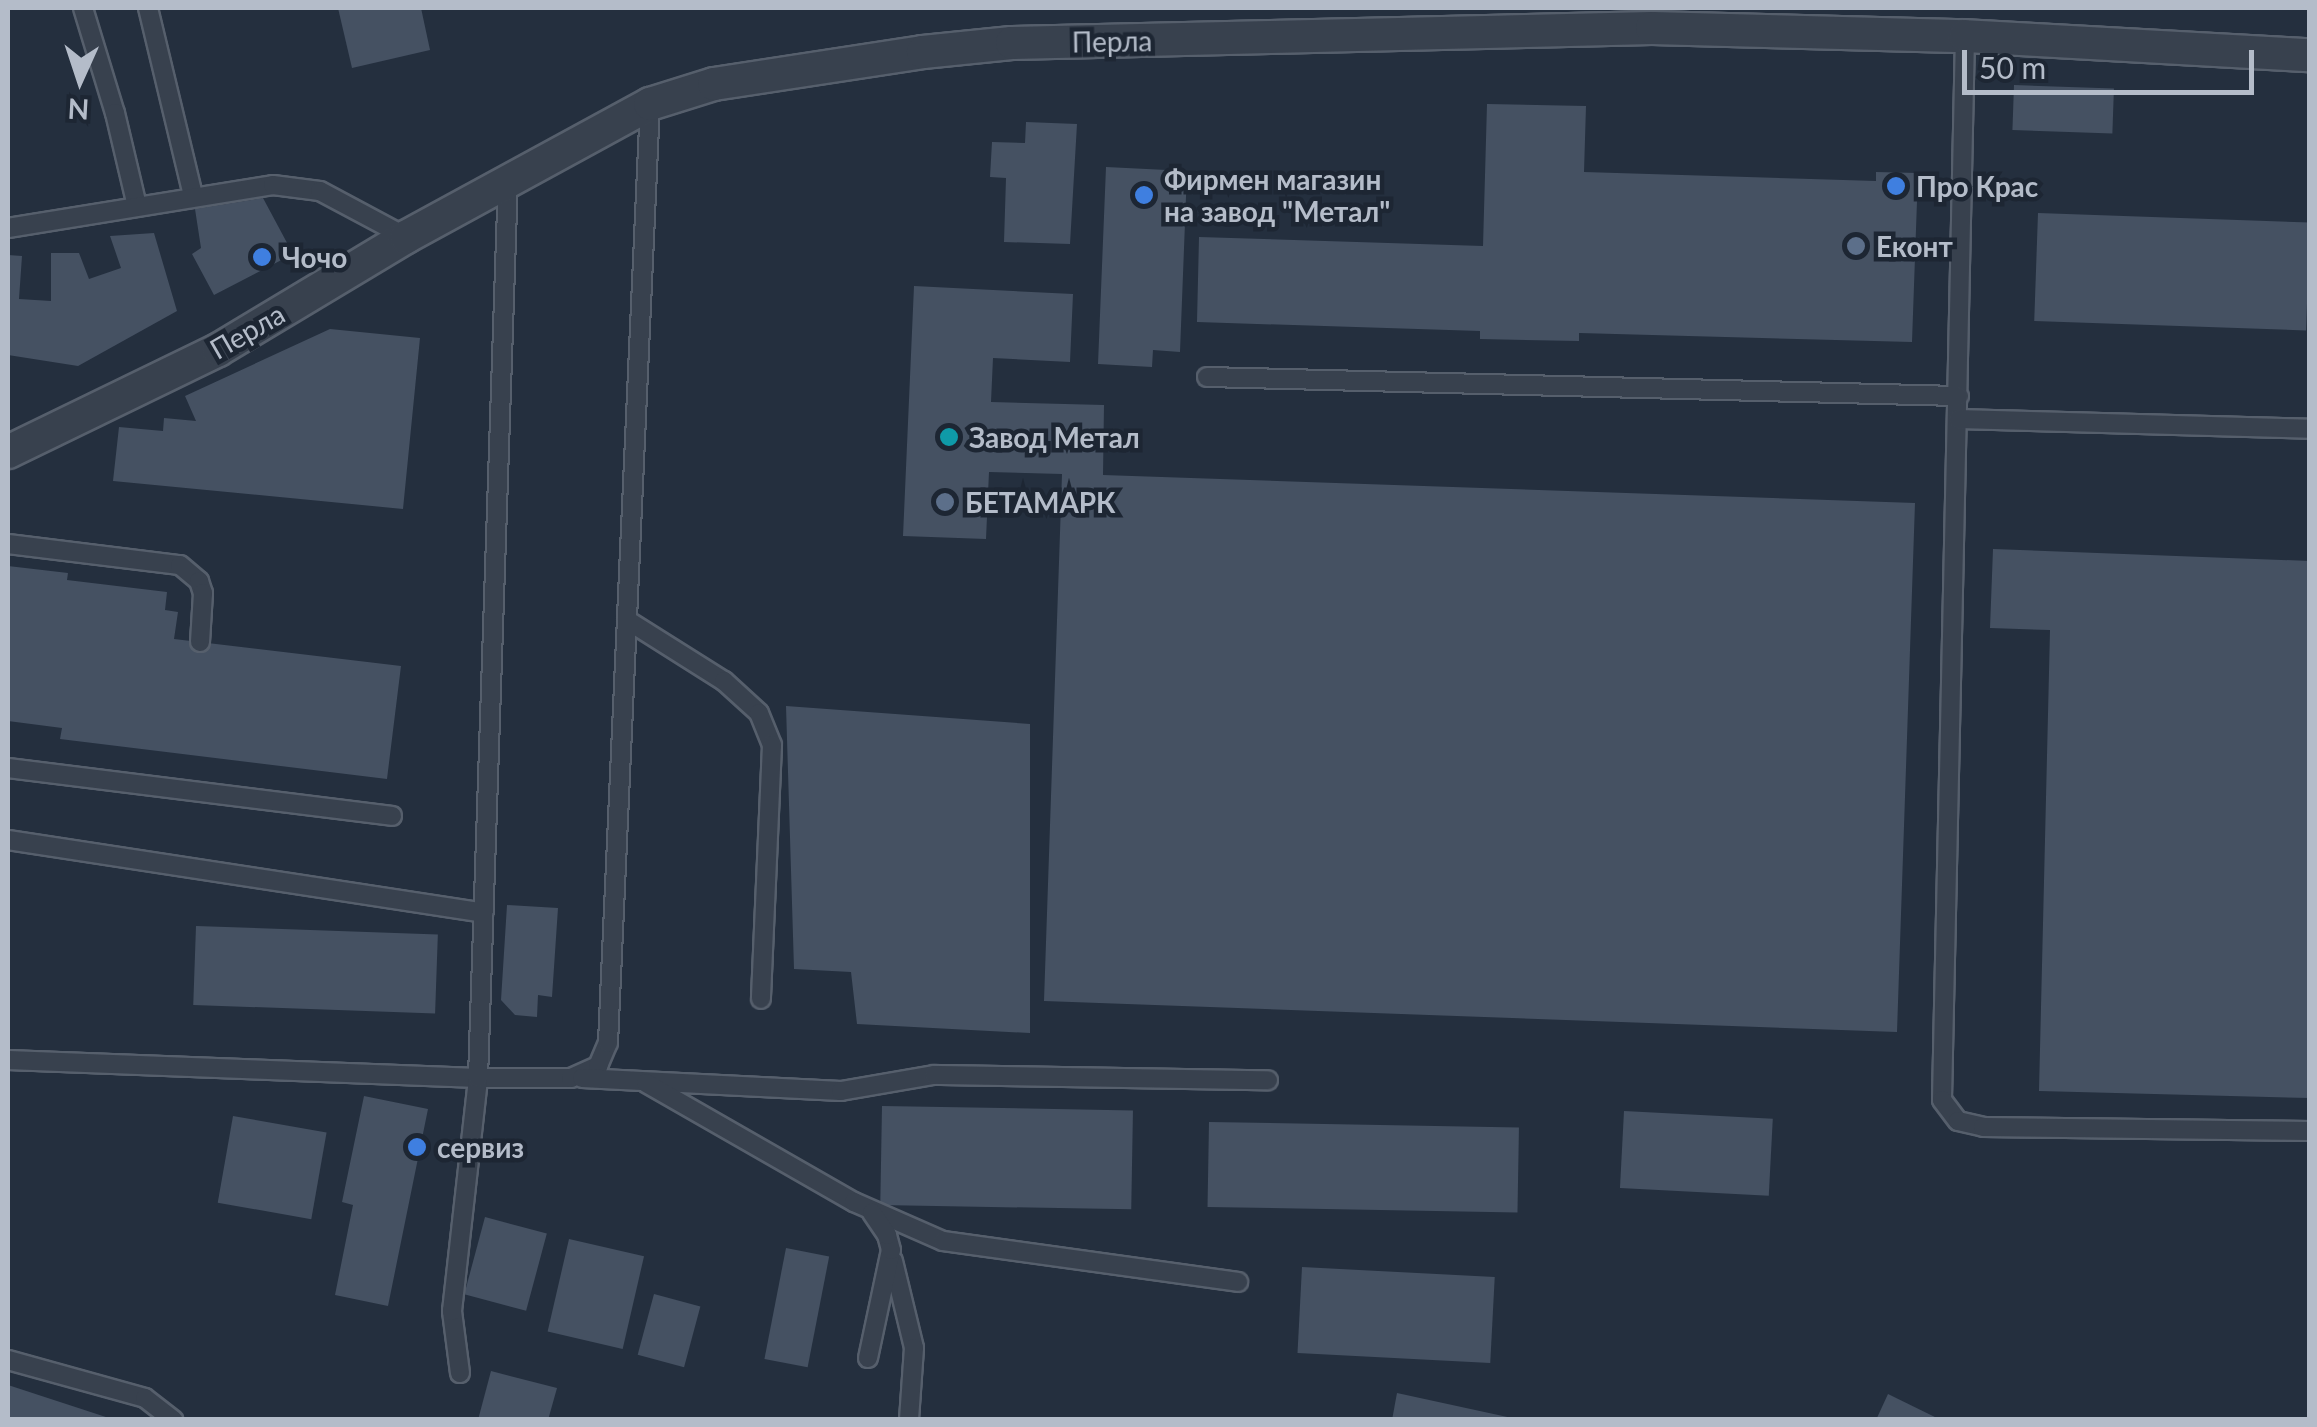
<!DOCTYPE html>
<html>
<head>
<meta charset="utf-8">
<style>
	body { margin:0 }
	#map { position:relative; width:2317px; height:1427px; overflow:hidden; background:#242f3e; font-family:Lato,sans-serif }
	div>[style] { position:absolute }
	.building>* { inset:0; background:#455162; transform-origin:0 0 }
	.roads { filter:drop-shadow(2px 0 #565f6c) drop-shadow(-2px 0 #565f6c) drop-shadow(0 2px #565f6c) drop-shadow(0 -2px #565f6c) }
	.service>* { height:18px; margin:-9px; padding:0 9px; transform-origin:9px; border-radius:9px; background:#38414e }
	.minor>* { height:32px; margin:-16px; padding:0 16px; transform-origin:16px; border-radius:16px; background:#38414e }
	.dots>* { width:28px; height:28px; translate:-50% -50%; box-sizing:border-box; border:5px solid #1d2633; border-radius:50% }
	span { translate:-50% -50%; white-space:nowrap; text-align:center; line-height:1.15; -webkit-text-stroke:9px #1d2633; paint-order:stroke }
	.street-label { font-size:28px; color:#b4bcc9 }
	.poi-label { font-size:28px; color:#b4bcc9; font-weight:700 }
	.left { translate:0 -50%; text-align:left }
	.frame { position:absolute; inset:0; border:10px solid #b4bcc9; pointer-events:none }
	.north { position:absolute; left:30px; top:30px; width:100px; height:100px; -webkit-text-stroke:8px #1d2633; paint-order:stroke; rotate:183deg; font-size:28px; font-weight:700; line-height:40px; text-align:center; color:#b4bcc9 }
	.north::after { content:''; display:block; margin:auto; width:35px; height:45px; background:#b4bcc9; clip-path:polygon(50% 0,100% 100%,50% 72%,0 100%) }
	.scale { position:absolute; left:1962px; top:50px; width:292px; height:45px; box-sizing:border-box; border:5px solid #b4bcc9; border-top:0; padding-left:12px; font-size:30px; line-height:35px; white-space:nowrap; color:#b4bcc9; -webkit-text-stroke:8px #1d2633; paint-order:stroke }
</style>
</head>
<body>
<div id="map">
	<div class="building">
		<div style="clip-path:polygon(338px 8px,421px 8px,430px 50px,352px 68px)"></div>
		<div style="left:2014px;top:85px;width:100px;height:45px;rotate:2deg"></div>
		<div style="clip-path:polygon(1487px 104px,1586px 106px,1584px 172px,1876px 181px,1876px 172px,1918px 173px,1912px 342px,1579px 333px,1579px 341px,1480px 339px,1480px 331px,1197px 322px,1199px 237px,1483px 246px)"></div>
		<div style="clip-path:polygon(1026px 122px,1077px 124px,1070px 244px,1004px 242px,1006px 178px,990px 177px,992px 142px,1025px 143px)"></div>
		<div style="clip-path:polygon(1106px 167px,1187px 171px,1180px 352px,1153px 350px,1152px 367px,1098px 364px)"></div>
		<div style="clip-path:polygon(263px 198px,293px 254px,214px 295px,192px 254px,201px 248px,195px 209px)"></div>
		<div style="left:2038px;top:213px;width:272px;height:108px;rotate:2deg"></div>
		<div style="clip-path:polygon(154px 233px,177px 311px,78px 366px,8px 355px,8px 255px,22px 256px,19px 299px,51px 301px,51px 253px,79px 253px,89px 279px,121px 268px,110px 236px)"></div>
		<div style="clip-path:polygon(914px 286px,1073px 294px,1070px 362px,993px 358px,991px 402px,1104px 405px,1103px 475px,1915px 503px,1897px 1032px,1044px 1001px,1062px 474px,989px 472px,986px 539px,903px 536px)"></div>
		<div style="clip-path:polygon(330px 329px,420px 338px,403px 509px,113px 481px,119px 427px,163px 431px,164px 418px,196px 421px,185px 396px)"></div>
		<div style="clip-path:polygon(1993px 549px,2310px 561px,2310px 1098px,2039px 1091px,2050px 630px,1990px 628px)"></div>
		<div style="clip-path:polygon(8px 566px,68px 573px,67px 580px,167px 592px,165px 610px,178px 612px,174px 639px,401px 666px,387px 779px,60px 739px,62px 728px,8px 721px)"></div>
		<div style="clip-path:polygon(786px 706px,1030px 724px,1030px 1033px,857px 1024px,851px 972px,794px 969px)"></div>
		<div style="clip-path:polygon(507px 905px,558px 908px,552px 997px,538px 995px,537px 1017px,515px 1015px,501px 1000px)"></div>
		<div style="left:196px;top:926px;width:242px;height:79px;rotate:2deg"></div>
		<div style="clip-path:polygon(364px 1096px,428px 1109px,388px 1306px,335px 1295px,353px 1205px,342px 1202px)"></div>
		<div style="left:882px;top:1106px;width:251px;height:99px;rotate:1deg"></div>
		<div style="left:1624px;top:1111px;width:149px;height:77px;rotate:3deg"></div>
		<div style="left:233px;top:1116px;width:95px;height:88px;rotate:10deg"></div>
		<div style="left:1209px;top:1122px;width:310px;height:85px;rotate:1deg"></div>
		<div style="left:485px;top:1217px;width:64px;height:80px;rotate:15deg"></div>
		<div style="left:569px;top:1239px;width:77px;height:95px;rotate:13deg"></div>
		<div style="left:786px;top:1248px;width:44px;height:113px;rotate:11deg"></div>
		<div style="left:1302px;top:1267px;width:193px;height:86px;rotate:3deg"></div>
		<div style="left:654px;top:1294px;width:48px;height:63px;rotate:15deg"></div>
		<div style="clip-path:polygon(491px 1371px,557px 1388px,548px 1420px,478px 1420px)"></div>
		<div style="clip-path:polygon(8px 1385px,112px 1419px,112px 1420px,8px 1420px)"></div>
		<div style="clip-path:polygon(1397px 1393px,1512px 1418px,1511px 1420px,1392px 1420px)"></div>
		<div style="clip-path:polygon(1888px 1394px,1941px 1420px,1876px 1420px)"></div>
	</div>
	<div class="roads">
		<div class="service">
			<div style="left:83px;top:8px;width:110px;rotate:73.1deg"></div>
			<div style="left:115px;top:113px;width:96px;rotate:76.7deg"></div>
			<div style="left:148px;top:8px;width:192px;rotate:76.5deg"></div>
			<div style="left:1965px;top:36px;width:1064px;rotate:91.24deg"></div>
			<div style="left:1942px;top:1100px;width:26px;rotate:53deg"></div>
			<div style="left:1958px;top:1121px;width:26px;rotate:13deg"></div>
			<div style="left:1983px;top:1127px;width:327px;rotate:0.7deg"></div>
			<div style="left:8px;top:228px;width:268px;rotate:-9.2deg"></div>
			<div style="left:273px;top:185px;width:47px;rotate:7.3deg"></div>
			<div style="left:320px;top:191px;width:98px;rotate:28.1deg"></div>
			<div style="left:1207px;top:377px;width:752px;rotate:1.45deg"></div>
			<div style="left:1958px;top:419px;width:352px;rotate:1.6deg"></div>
			<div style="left:8px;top:544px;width:173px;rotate:7deg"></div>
			<div style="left:180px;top:565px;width:25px;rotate:40deg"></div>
			<div style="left:199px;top:581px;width:13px;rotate:72deg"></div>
			<div style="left:203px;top:593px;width:49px;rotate:93.5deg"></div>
			<div style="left:627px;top:620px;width:115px;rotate:32.2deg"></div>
			<div style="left:724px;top:681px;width:47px;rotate:42.4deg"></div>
			<div style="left:759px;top:713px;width:35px;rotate:68deg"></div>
			<div style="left:772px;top:745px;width:254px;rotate:92.5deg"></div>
			<div style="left:8px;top:768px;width:387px;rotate:7.1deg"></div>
			<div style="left:8px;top:840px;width:481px;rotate:8.7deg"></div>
			<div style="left:8px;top:1060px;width:470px;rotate:2.2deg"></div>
			<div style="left:478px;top:1078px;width:93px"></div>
			<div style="left:571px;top:1078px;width:30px;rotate:-24deg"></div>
			<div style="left:598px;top:1066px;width:25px;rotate:-67deg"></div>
			<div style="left:608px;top:1043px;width:940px;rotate:-87.44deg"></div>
			<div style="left:582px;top:1078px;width:259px;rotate:2.9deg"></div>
			<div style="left:841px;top:1091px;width:94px;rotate:-9.8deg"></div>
			<div style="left:934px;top:1075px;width:334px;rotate:0.9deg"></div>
			<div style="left:646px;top:1083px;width:240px;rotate:29.8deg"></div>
			<div style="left:854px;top:1202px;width:97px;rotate:23.7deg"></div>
			<div style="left:943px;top:1241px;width:298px;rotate:7.9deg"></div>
			<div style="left:893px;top:1261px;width:89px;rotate:76.4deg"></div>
			<div style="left:914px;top:1348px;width:72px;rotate:94deg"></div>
			<div style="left:868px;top:1358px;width:110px;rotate:-78deg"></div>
			<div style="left:891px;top:1250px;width:16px;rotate:-105deg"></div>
			<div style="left:887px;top:1235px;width:27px;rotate:-124deg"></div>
			<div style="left:8px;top:1360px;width:142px;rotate:15.5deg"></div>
			<div style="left:145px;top:1398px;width:36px;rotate:38deg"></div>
			<div style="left:460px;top:1373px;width:63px;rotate:-97.4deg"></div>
			<div style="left:452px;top:1311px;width:234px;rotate:-83.6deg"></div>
			<div style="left:478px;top:1078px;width:900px;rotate:-88.09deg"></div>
		</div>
		<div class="minor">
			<div style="left:8px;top:452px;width:233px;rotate:-25.9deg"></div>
			<div style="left:218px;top:350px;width:219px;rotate:-31deg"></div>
			<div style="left:406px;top:237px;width:278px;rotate:-28.6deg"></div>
			<div style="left:650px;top:104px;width:67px;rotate:-17.4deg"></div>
			<div style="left:714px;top:84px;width:211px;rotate:-8.7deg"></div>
			<div style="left:923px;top:52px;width:89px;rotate:-5.8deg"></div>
			<div style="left:1012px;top:43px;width:640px;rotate:-1.34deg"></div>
			<div style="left:1652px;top:28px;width:313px;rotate:1.5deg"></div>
			<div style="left:1965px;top:36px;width:346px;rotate:3.2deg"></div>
		</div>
	</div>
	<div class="dots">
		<div style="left:1896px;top:186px;background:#3f7fe0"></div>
		<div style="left:1144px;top:195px;background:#3f7fe0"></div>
		<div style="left:1856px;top:246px;background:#5c6f8a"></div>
		<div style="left:262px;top:257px;background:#3f7fe0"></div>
		<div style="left:949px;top:437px;background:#0f9aa8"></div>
		<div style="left:945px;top:502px;background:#5c6f8a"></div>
		<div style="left:417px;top:1147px;background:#3f7fe0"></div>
	</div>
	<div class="street-label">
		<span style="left:1112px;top:41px;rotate:-1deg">Перла</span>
		<span style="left:247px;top:331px;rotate:-30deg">Перла</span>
	</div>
	<div class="poi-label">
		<span class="left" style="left:1164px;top:195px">Фирмен магазин<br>на завод "Метал"</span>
		<span class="left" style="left:1916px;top:186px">Про Крас</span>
		<span class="left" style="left:1876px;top:246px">Еконт</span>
		<span class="left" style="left:282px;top:257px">Чочо</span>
		<span class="left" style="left:969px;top:437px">Завод Метал</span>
		<span class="left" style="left:965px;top:502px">БЕТАМАРК</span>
		<span class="left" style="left:437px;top:1147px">сервиз</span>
	</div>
	<div class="frame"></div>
	<div class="north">N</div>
	<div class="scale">50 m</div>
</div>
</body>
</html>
